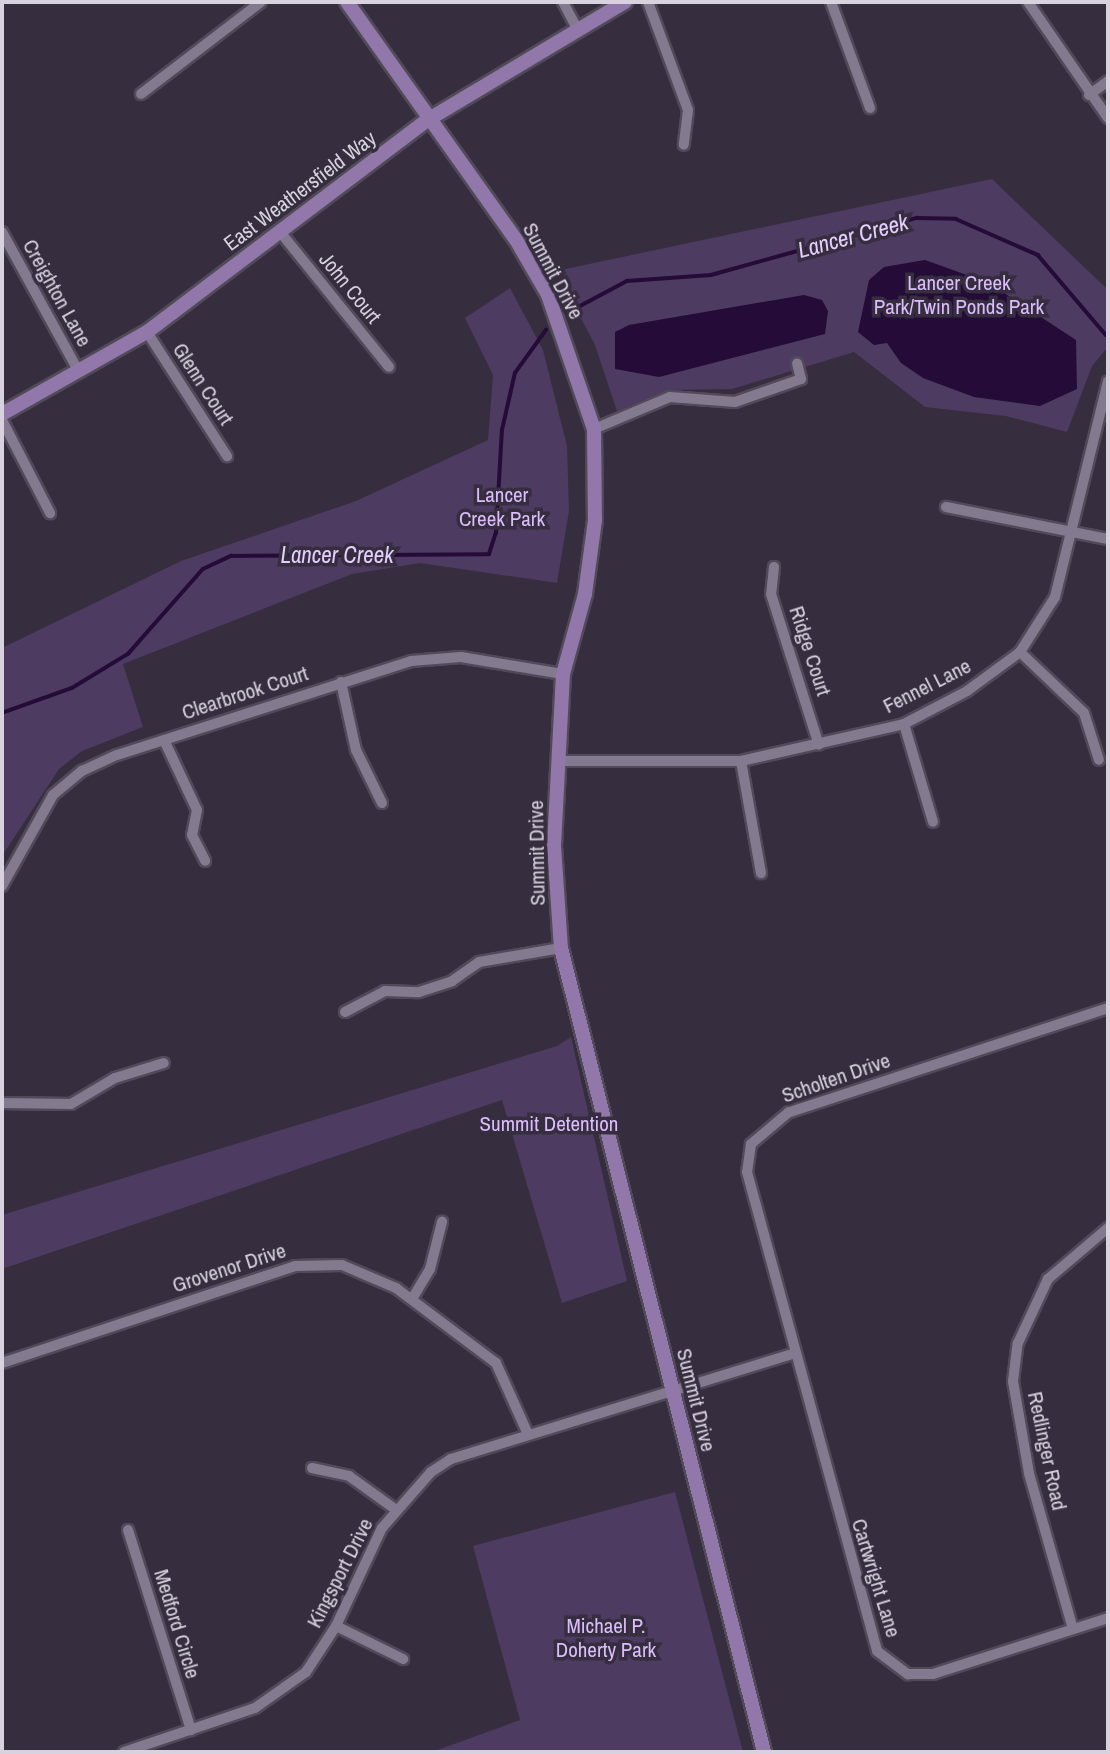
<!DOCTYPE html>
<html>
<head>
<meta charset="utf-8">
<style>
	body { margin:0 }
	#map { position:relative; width:1110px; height:1754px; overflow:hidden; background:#362d3f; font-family:"Archivo Narrow",sans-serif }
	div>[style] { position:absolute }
	.green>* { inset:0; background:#4e3b61 }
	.water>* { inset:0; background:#250b38 }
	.stream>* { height:3.5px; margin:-1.75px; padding:0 1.75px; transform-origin:1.75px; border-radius:1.75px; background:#250b38 }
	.roads { filter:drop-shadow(2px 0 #514a59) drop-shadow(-2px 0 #514a59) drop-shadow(0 2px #514a59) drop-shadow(0 -2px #514a59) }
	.street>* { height:10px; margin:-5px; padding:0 5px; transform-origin:5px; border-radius:5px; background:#847a8f }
	.secondary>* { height:14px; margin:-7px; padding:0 7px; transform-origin:7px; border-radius:7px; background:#9278aa }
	span { translate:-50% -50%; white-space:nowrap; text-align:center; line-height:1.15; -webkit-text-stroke:7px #362d3f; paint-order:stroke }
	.street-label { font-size:21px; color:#d7d2dd }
	.park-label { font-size:21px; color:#dbbdfc }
	.water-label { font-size:23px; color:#e4cefd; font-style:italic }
	.frame { position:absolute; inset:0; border:4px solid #d7d2dd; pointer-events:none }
</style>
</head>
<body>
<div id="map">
	<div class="green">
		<div style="clip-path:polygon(992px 179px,1108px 290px,1108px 347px,1092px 366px,1067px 432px,1006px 416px,925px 407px,854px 352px,732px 389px,667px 390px,617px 411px,595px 345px,556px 271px)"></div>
		<div style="clip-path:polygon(510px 288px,543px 350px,567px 446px,569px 511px,557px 583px,420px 563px,352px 574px,123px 664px,143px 727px,82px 751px,59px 769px,2px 856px,2px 648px,181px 561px,356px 501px,488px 440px,493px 375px,465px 318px)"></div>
		<div style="clip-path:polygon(571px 1037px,627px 1281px,562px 1303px,502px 1100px,2px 1269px,2px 1215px,557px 1046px)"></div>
		<div style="clip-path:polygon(675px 1492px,743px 1752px,432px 1752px,520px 1720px,473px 1546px)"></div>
	</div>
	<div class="water">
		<div style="clip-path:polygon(925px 260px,989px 283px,1076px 340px,1077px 389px,1040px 406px,974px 397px,923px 378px,901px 363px,887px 343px,874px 345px,858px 332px,869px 280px,884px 267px)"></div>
		<div style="clip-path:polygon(804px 295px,822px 300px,828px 311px,825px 334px,659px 377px,615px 369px,615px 332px,629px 325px)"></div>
	</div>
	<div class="stream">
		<div style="left:567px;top:313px;width:68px;rotate:-28.1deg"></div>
		<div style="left:627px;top:281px;width:84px;rotate:-4.1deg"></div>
		<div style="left:711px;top:275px;width:214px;rotate:-15.5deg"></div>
		<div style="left:917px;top:218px;width:39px;rotate:1deg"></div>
		<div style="left:956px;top:219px;width:90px;rotate:23.7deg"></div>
		<div style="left:1038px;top:255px;width:105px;rotate:49.6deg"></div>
		<div style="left:2px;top:713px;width:74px;rotate:-19.7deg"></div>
		<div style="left:72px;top:688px;width:66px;rotate:-31.3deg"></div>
		<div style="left:128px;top:654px;width:113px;rotate:-48.6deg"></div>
		<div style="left:203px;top:569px;width:31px;rotate:-25deg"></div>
		<div style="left:231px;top:556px;width:258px;rotate:-0.4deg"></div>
		<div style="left:489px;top:554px;width:22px;rotate:-72deg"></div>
		<div style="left:496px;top:533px;width:103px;rotate:-86.7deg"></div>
		<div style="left:502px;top:430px;width:58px;rotate:-77.2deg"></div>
		<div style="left:515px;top:373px;width:53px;rotate:-54.2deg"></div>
	</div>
	<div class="roads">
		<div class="street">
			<div style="left:563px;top:2px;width:27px;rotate:62deg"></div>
			<div style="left:648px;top:2px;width:115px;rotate:69.7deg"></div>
			<div style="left:688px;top:110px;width:35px;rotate:97deg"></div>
			<div style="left:831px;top:2px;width:113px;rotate:69.8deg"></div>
			<div style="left:1028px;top:2px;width:141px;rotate:55.4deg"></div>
			<div style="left:141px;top:94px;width:151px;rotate:-37.5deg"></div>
			<div style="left:1089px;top:95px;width:24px;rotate:-36deg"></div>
			<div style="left:2px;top:232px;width:160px;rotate:61.2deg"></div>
			<div style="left:281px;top:233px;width:172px;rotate:51.1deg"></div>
			<div style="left:147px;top:332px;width:148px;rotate:57.2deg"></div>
			<div style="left:2px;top:420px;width:105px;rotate:62.7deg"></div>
			<div style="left:594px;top:429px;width:82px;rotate:-22.8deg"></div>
			<div style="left:670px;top:397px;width:65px;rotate:4.4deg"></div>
			<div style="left:735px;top:402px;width:70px;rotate:-19.2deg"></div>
			<div style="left:801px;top:379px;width:16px;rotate:-104deg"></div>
			<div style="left:946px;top:507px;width:165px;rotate:11.2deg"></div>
			<div style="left:774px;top:567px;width:27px;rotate:96deg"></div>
			<div style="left:771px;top:594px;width:158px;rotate:72.4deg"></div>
			<div style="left:1020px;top:652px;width:88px;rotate:43.6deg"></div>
			<div style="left:1084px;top:713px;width:49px;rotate:72.3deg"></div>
			<div style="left:341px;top:682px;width:70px;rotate:77.6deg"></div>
			<div style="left:356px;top:750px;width:59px;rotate:63.9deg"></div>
			<div style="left:904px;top:724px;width:102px;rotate:73.5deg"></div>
			<div style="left:164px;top:740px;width:77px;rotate:64.8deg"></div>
			<div style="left:197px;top:810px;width:25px;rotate:101deg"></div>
			<div style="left:192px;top:835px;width:29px;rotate:63deg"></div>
			<div style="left:558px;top:761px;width:183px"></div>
			<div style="left:741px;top:761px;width:167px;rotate:-12.8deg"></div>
			<div style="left:904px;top:724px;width:71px;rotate:-27.6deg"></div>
			<div style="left:967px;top:691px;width:66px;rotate:-36.3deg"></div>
			<div style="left:1020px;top:652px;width:65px;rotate:-57.5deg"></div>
			<div style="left:1055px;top:597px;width:222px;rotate:-76.2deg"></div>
			<div style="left:741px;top:761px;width:114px;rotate:79.9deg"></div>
			<div style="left:2px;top:886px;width:104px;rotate:-60.7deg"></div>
			<div style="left:53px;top:795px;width:38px;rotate:-40deg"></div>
			<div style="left:82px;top:771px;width:38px;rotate:-25deg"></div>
			<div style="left:117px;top:755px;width:309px;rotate:-17.7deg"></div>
			<div style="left:411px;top:661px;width:50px;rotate:-4.6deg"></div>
			<div style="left:461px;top:657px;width:103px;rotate:9.5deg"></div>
			<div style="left:1108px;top:1008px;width:336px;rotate:161.9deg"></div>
			<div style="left:789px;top:1112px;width:50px;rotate:139.9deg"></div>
			<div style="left:751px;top:1144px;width:28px;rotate:98deg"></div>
			<div style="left:747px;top:1172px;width:496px;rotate:74.8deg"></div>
			<div style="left:877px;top:1651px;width:39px;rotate:37deg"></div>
			<div style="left:908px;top:1674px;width:25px"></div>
			<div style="left:933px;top:1674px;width:184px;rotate:-17.7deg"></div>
			<div style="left:345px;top:1012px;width:45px;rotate:-27.7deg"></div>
			<div style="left:385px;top:991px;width:34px;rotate:2deg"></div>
			<div style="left:419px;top:992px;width:35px;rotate:-18deg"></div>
			<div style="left:452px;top:981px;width:33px;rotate:-35deg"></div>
			<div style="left:479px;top:962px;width:83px;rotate:-9.7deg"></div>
			<div style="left:2px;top:1103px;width:69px;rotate:0.8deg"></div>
			<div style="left:71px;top:1104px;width:51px;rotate:-30.6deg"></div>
			<div style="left:115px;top:1078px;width:51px;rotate:-17deg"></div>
			<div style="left:412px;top:1299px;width:35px;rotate:-59deg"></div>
			<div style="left:430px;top:1269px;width:49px;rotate:-75.7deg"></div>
			<div style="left:2px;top:1363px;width:309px;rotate:-18.3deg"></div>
			<div style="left:295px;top:1266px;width:47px;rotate:-1.2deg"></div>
			<div style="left:342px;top:1265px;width:59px;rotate:23.1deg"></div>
			<div style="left:396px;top:1288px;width:125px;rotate:36.9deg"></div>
			<div style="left:496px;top:1363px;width:76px;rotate:65.8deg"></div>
			<div style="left:312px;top:1468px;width:38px;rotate:12deg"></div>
			<div style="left:349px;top:1476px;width:57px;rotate:35.7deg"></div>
			<div style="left:128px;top:1530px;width:210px;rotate:72.5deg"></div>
			<div style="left:336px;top:1626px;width:75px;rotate:26.2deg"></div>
			<div style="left:1073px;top:1629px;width:162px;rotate:-105.8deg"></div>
			<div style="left:1029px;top:1473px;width:93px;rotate:-99.9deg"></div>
			<div style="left:1013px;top:1381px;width:38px;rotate:-83deg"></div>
			<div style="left:1018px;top:1343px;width:71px;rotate:-64.9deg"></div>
			<div style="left:1048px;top:1279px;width:79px;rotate:-40.4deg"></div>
			<div style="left:124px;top:1752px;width:138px;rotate:-18.6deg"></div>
			<div style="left:255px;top:1708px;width:62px;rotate:-35.2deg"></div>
			<div style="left:306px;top:1672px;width:55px;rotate:-56.9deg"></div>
			<div style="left:336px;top:1626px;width:108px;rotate:-64.9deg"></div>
			<div style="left:382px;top:1528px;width:74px;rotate:-48.8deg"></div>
			<div style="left:431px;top:1472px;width:24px;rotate:-33deg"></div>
			<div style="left:451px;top:1459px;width:358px;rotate:-17.1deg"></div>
		</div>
		<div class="secondary">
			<div style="left:347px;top:2px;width:290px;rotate:54.6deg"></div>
			<div style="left:515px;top:238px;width:66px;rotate:59.9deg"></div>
			<div style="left:548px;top:295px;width:142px;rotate:71.1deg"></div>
			<div style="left:594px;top:429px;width:91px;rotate:89.4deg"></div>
			<div style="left:595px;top:520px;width:75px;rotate:97.7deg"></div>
			<div style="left:585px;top:594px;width:83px;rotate:105.4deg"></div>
			<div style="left:563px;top:674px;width:172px;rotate:93deg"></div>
			<div style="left:554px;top:846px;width:102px;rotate:86.1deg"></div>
			<div style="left:561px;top:948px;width:829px;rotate:75.83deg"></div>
			<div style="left:2px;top:414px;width:167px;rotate:-29.5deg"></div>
			<div style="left:147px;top:332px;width:350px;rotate:-37.1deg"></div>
			<div style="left:426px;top:121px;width:232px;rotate:-30.9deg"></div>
		</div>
	</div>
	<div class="street-label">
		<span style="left:300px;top:191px;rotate:-37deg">East Weathersfield Way</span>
		<span style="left:553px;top:271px;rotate:62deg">Summit Drive</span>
		<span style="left:350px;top:288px;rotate:51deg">John Court</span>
		<span style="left:57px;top:293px;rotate:61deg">Creighton Lane</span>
		<span style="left:203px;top:384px;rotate:57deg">Glenn Court</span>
		<span style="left:810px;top:651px;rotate:72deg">Ridge Court</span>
		<span style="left:927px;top:686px;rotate:-27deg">Fennel Lane</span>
		<span style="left:245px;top:693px;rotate:-18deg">Clearbrook Court</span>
		<span style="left:537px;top:853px;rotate:-91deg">Summit Drive</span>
		<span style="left:836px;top:1078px;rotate:-19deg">Scholten Drive</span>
		<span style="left:229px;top:1268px;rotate:-18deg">Grovenor Drive</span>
		<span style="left:696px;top:1400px;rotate:76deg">Summit Drive</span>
		<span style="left:1047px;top:1451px;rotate:78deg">Redlinger Road</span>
		<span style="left:340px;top:1573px;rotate:-63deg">Kingsport Drive</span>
		<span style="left:876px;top:1578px;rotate:73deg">Cartwright Lane</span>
		<span style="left:177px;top:1624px;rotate:73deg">Medford Circle</span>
	</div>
	<div class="park-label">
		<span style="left:959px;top:295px">Lancer Creek<br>Park/Twin Ponds Park</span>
		<span style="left:502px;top:507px">Lancer<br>Creek Park</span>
		<span style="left:549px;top:1124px">Summit Detention</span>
		<span style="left:606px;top:1638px">Michael P.<br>Doherty Park</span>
	</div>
	<div class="water-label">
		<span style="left:853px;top:236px;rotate:-15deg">Lancer Creek</span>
		<span style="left:337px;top:555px">Lancer Creek</span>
	</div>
	<div class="frame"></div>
</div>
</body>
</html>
